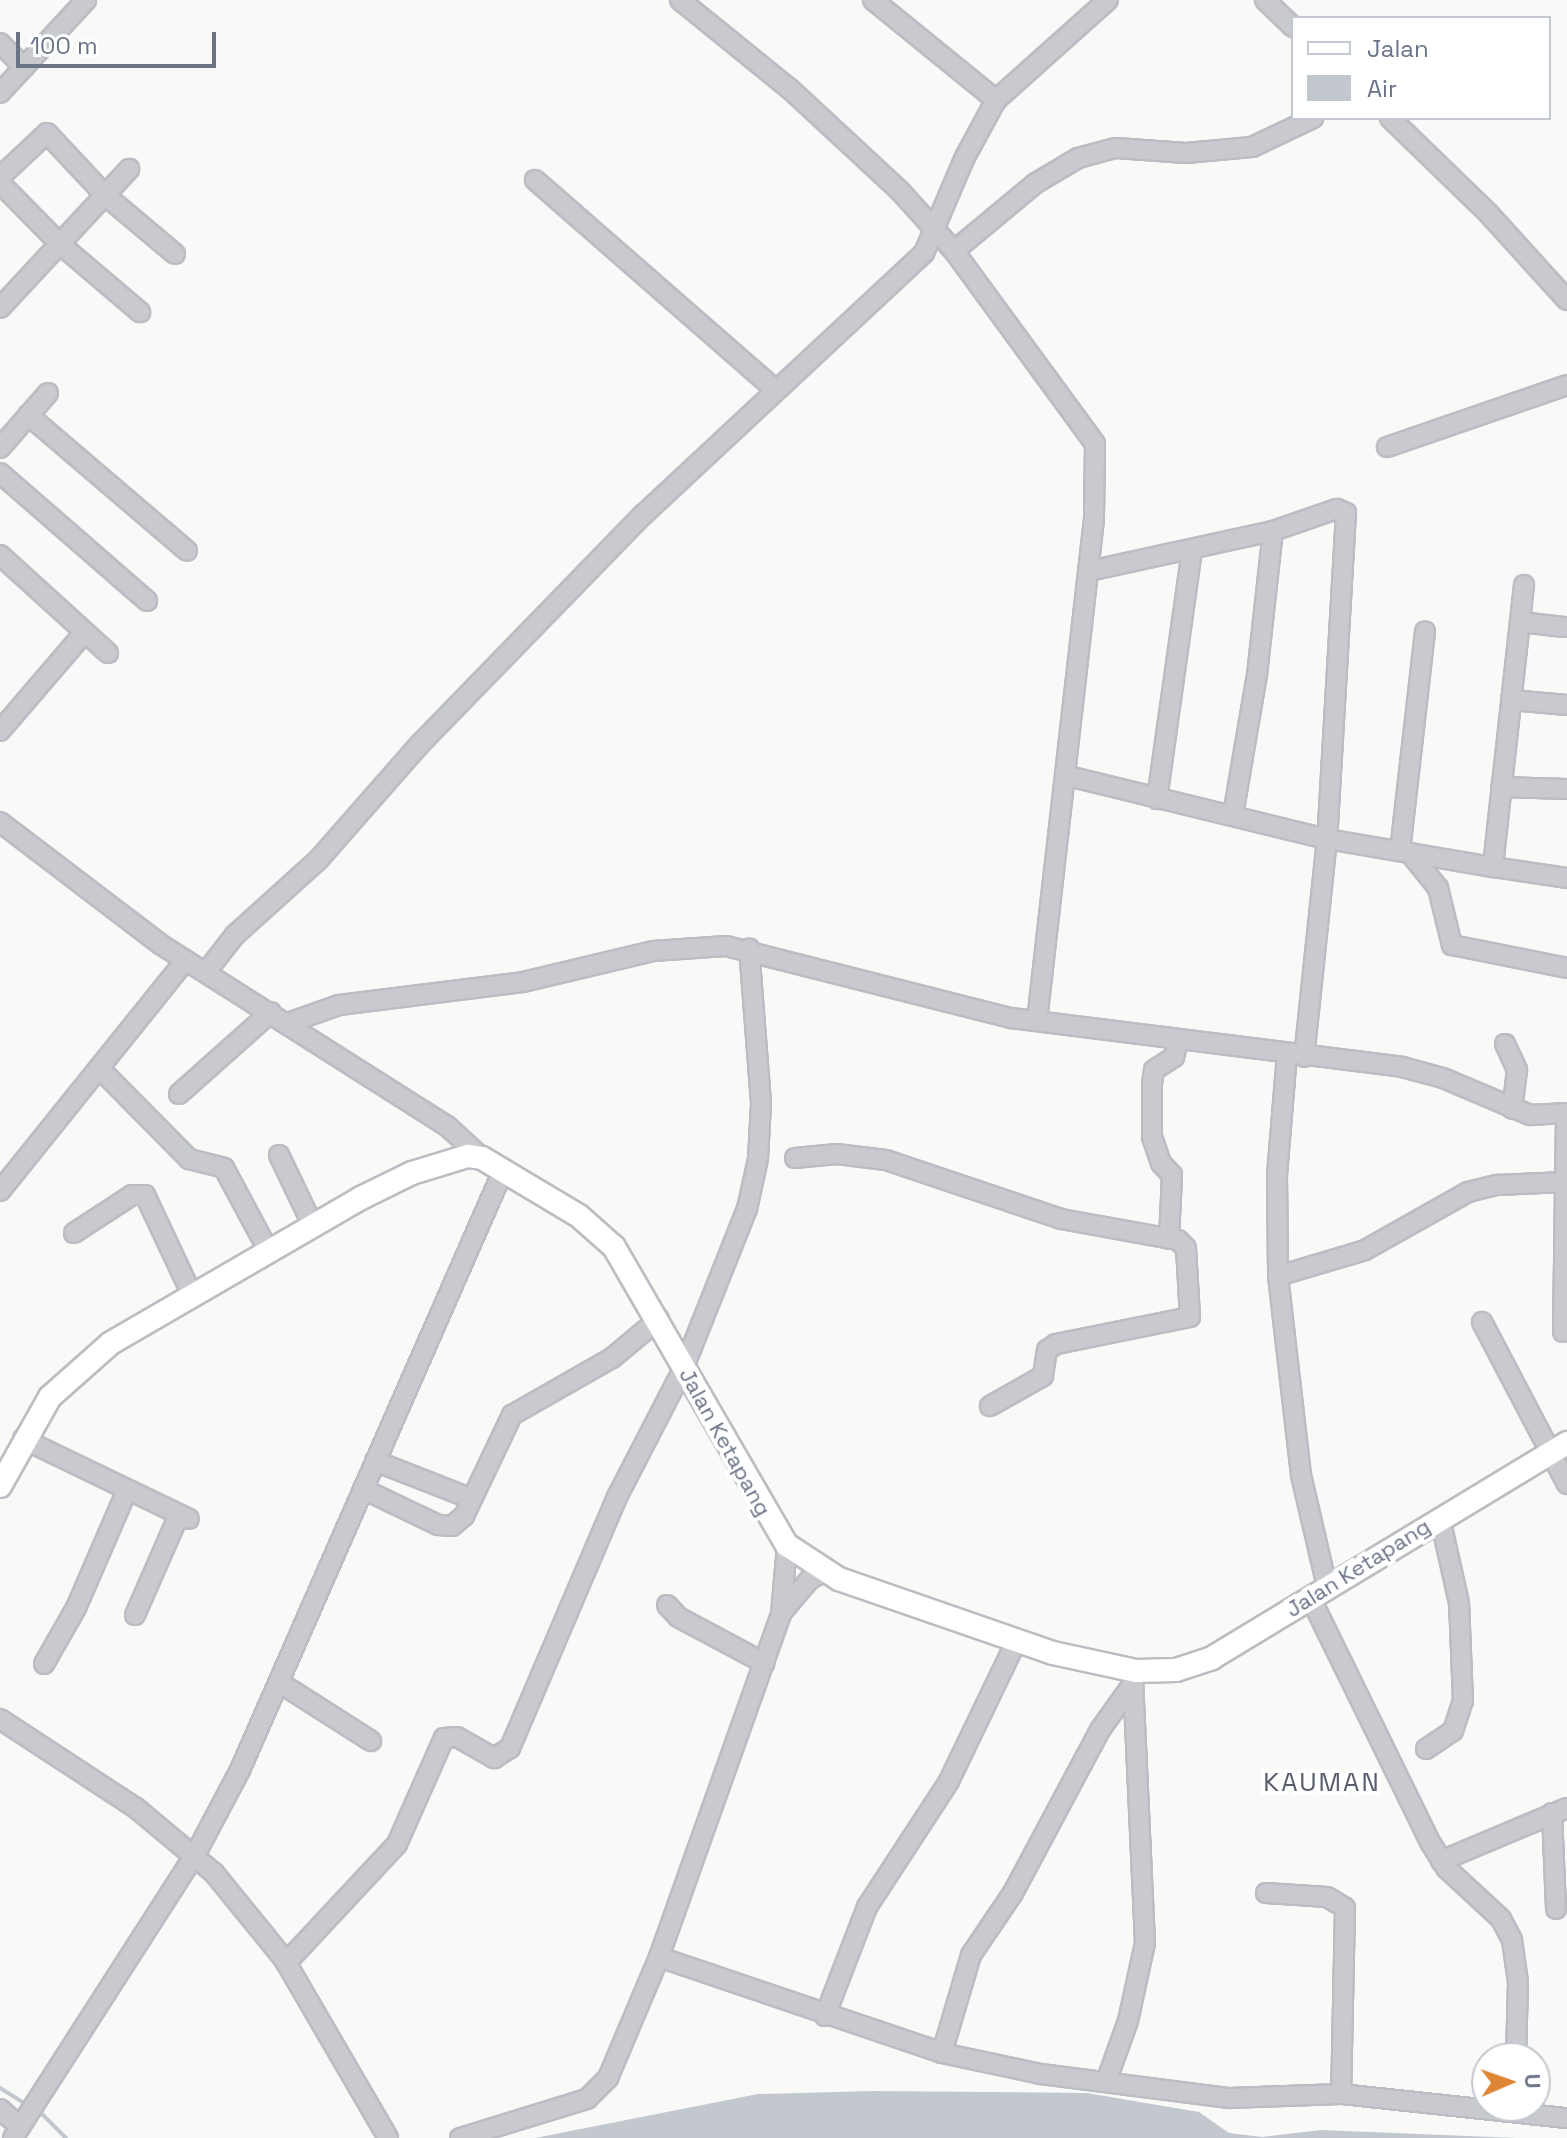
<!DOCTYPE html>
<html>
<head>
<meta charset="utf-8">
<style>
	body { margin:0 }
	#map { position:relative; width:1567px; height:2138px; overflow:hidden; background:#f9faf8; font-family:"Space Grotesk",sans-serif }
	div>[style] { position:absolute }
	.water>* { inset:0; background:#c2c8ce }
	.stream>* { height:4px; margin:-2px; padding:0 2px; transform-origin:2px; border-radius:2px; background:#c2c8ce }
	.roads { filter:drop-shadow(2px 0 #bbbdc2) drop-shadow(-2px 0 #bbbdc2) drop-shadow(0 2px #bbbdc2) drop-shadow(0 -2px #bbbdc2) }
	.minor>* { height:18px; margin:-9px; padding:0 9px; transform-origin:9px; border-radius:9px; background:#c8cacf }
	.major>* { height:22px; margin:-11px; padding:0 11px; transform-origin:11px; border-radius:11px; background:#fff }
	span { translate:-50% -50%; white-space:nowrap; text-align:center; line-height:1.15; -webkit-text-stroke:8px #fff; paint-order:stroke }
	.street-label { font-size:22px; color:#6a7387 }
	.quarter-label { font-size:26px; color:#585e6d; letter-spacing:2px }
	.legend { position:absolute; left:1291px; top:16px; width:260px; height:104px; box-sizing:border-box; background:#fff; border:2px solid #c3c7cf; margin:0; padding:10px 14px; list-style:none; font-size:24px; color:#6a7387 }
	.legend li { display:flex; align-items:center; gap:16px; height:40px }
	.legend b { width:40px; border:2px solid #c3c7cf }
	.north { position:absolute; left:1471px; top:2042px; width:80px; height:80px; box-sizing:border-box; background:#fff; border:2px solid #c3c7cf; border-radius:50%; rotate:88deg; font-size:22px; font-weight:700; line-height:32px; text-align:center; color:#6a7387 }
	.north::after { content:''; display:block; margin:auto; width:28px; height:36px; background:#dd8435; clip-path:polygon(50% 0,100% 100%,50% 72%,0 100%) }
	.scale { position:absolute; left:16px; top:32px; width:200px; height:36px; box-sizing:border-box; border:4px solid #6a7387; border-top:0; padding-left:10px; font-size:24px; line-height:28px; white-space:nowrap; color:#6a7387; -webkit-text-stroke:6px #fff; paint-order:stroke }
</style>
</head>
<body>
<div id="map">
	<div class="water">
		<div style="clip-path:polygon(872px 2091px,1087px 2093px,1199px 2112px,1229px 2133px,1262px 2137px,1321px 2130px,1516px 2138px,535px 2138px,758px 2094px)"></div>
	</div>
	<div class="stream">
		<div style="left:0;top:2088px;width:26px;rotate:32deg"></div>
		<div style="left:41px;top:2113px;width:35px;rotate:45deg"></div>
	</div>
	<div class="roads">
		<div class="minor">
			<div style="left:680px;top:0;width:141px;rotate:39deg"></div>
			<div style="left:790px;top:89px;width:150px;rotate:42.8deg"></div>
			<div style="left:900px;top:191px;width:81px;rotate:48deg"></div>
			<div style="left:954px;top:251px;width:239px;rotate:53.8deg"></div>
			<div style="left:1095px;top:444px;width:75px;rotate:90.8deg"></div>
			<div style="left:1094px;top:519px;width:505px;rotate:96.48deg"></div>
			<div style="left:873px;top:0;width:159px;rotate:39.1deg"></div>
			<div style="left:1265px;top:0;width:39px;rotate:44deg"></div>
			<div style="left:0;top:43px;width:34px;rotate:45deg"></div>
			<div style="left:0;top:93px;width:127px;rotate:-47.2deg"></div>
			<div style="left:1390px;top:118px;width:138px;rotate:44.1deg"></div>
			<div style="left:1489px;top:214px;width:116px;rotate:47.8deg"></div>
			<div style="left:0;top:177px;width:64px;rotate:-43.1deg"></div>
			<div style="left:47px;top:133px;width:86px;rotate:46.9deg"></div>
			<div style="left:106px;top:196px;width:90px;rotate:40deg"></div>
			<div style="left:535px;top:180px;width:318px;rotate:41.1deg"></div>
			<div style="left:0;top:183px;width:87px;rotate:45.5deg"></div>
			<div style="left:61px;top:245px;width:104px;rotate:40.3deg"></div>
			<div style="left:954px;top:251px;width:107px;rotate:-39.7deg"></div>
			<div style="left:1036px;top:183px;width:49px;rotate:-30.8deg"></div>
			<div style="left:1078px;top:158px;width:39px;rotate:-15deg"></div>
			<div style="left:1116px;top:148px;width:70px;rotate:4.1deg"></div>
			<div style="left:1186px;top:153px;width:66px;rotate:-5.2deg"></div>
			<div style="left:1252px;top:147px;width:68px;rotate:-25.4deg"></div>
			<div style="left:0;top:308px;width:190px;rotate:-47.1deg"></div>
			<div style="left:28px;top:415px;width:209px;rotate:40.5deg"></div>
			<div style="left:1387px;top:447px;width:190px;rotate:-19deg"></div>
			<div style="left:0;top:448px;width:73px;rotate:-48.9deg"></div>
			<div style="left:0;top:473px;width:195px;rotate:41deg"></div>
			<div style="left:0;top:555px;width:146px;rotate:42.2deg"></div>
			<div style="left:1089px;top:571px;width:188px;rotate:-12.3deg"></div>
			<div style="left:1273px;top:531px;width:68px;rotate:-19deg"></div>
			<div style="left:1337px;top:509px;width:10px;rotate:24deg"></div>
			<div style="left:1346px;top:513px;width:327px;rotate:93.3deg"></div>
			<div style="left:1327px;top:839px;width:219px;rotate:96deg"></div>
			<div style="left:1524px;top:585px;width:284px;rotate:96.3deg"></div>
			<div style="left:1493px;top:867px;width:75px;rotate:8.5deg"></div>
			<div style="left:1520px;top:622px;width:44px;rotate:6.5deg"></div>
			<div style="left:1511px;top:700px;width:56px;rotate:5.1deg"></div>
			<div style="left:0;top:731px;width:130px;rotate:-49.4deg"></div>
			<div style="left:1068px;top:776px;width:267px;rotate:13.7deg"></div>
			<div style="left:1327px;top:839px;width:84px;rotate:9.6deg"></div>
			<div style="left:1410px;top:853px;width:45px;rotate:51.3deg"></div>
			<div style="left:1438px;top:888px;width:59px;rotate:76.2deg"></div>
			<div style="left:1452px;top:945px;width:117px;rotate:11.3deg"></div>
			<div style="left:1501px;top:787px;width:66px;rotate:1.7deg"></div>
			<div style="left:1157px;top:799px;width:250px;rotate:-82deg"></div>
			<div style="left:1233px;top:815px;width:142px;rotate:-80.3deg"></div>
			<div style="left:1257px;top:675px;width:145px;rotate:-83.7deg"></div>
			<div style="left:0;top:822px;width:201px;rotate:37.3deg"></div>
			<div style="left:160px;top:944px;width:340px;rotate:32.4deg"></div>
			<div style="left:447px;top:1126px;width:47px;rotate:42.4deg"></div>
			<div style="left:1400px;top:851px;width:221px;rotate:-83.5deg"></div>
			<div style="left:1410px;top:853px;width:84px;rotate:9.6deg"></div>
			<div style="left:206px;top:972px;width:47px;rotate:-51.9deg"></div>
			<div style="left:235px;top:935px;width:113px;rotate:-42.1deg"></div>
			<div style="left:319px;top:859px;width:153px;rotate:-48.7deg"></div>
			<div style="left:420px;top:744px;width:320px;rotate:-45.8deg"></div>
			<div style="left:643px;top:515px;width:384px;rotate:-43deg"></div>
			<div style="left:924px;top:253px;width:104px;rotate:-66.9deg"></div>
			<div style="left:965px;top:157px;width:65px;rotate:-61.5deg"></div>
			<div style="left:996px;top:100px;width:150px;rotate:-41.8deg"></div>
			<div style="left:288px;top:1023px;width:54px;rotate:-19.4deg"></div>
			<div style="left:339px;top:1005px;width:185px;rotate:-7.1deg"></div>
			<div style="left:523px;top:982px;width:134px;rotate:-13.4deg"></div>
			<div style="left:653px;top:951px;width:73px;rotate:-3.9deg"></div>
			<div style="left:726px;top:946px;width:294px;rotate:14.2deg"></div>
			<div style="left:1011px;top:1018px;width:394px;rotate:7.1deg"></div>
			<div style="left:1402px;top:1067px;width:42px;rotate:15deg"></div>
			<div style="left:1443px;top:1078px;width:95px;rotate:23deg"></div>
			<div style="left:1530px;top:1115px;width:37px;rotate:-3deg"></div>
			<div style="left:1505px;top:1044px;width:29px;rotate:65deg"></div>
			<div style="left:1517px;top:1070px;width:39px;rotate:97deg"></div>
			<div style="left:1287px;top:1054px;width:121px;rotate:94.7deg"></div>
			<div style="left:1277px;top:1175px;width:101px;rotate:89.4deg"></div>
			<div style="left:1278px;top:1276px;width:200px;rotate:83.4deg"></div>
			<div style="left:1301px;top:1475px;width:115px;rotate:76.9deg"></div>
			<div style="left:100px;top:1069px;width:127px;rotate:45.3deg"></div>
			<div style="left:189px;top:1159px;width:36px;rotate:14deg"></div>
			<div style="left:224px;top:1168px;width:93px;rotate:61.8deg"></div>
			<div style="left:179px;top:1094px;width:123px;rotate:-41.7deg"></div>
			<div style="left:279px;top:1155px;width:76px;rotate:64.4deg"></div>
			<div style="left:795px;top:1158px;width:42px;rotate:-5.4deg"></div>
			<div style="left:837px;top:1154px;width:49px;rotate:7deg"></div>
			<div style="left:886px;top:1160px;width:185px;rotate:18.6deg"></div>
			<div style="left:1061px;top:1219px;width:119px;rotate:10.2deg"></div>
			<div style="left:1178px;top:1240px;width:11px;rotate:45deg"></div>
			<div style="left:1186px;top:1248px;width:69px;rotate:86.7deg"></div>
			<div style="left:1190px;top:1317px;width:137px;rotate:168.6deg"></div>
			<div style="left:1056px;top:1344px;width:11px;rotate:146deg"></div>
			<div style="left:1047px;top:1350px;width:26px;rotate:99deg"></div>
			<div style="left:1043px;top:1376px;width:61px;rotate:150.5deg"></div>
			<div style="left:0;top:1191px;width:295px;rotate:-51.2deg"></div>
			<div style="left:74px;top:1233px;width:69px;rotate:-33.2deg"></div>
			<div style="left:132px;top:1195px;width:13px"></div>
			<div style="left:145px;top:1195px;width:110px;rotate:64.8deg"></div>
			<div style="left:1169px;top:1239px;width:64px;rotate:-87.3deg"></div>
			<div style="left:1172px;top:1175px;width:16px;rotate:-133deg"></div>
			<div style="left:1161px;top:1163px;width:28px;rotate:-109deg"></div>
			<div style="left:1152px;top:1137px;width:53px;rotate:-90deg"></div>
			<div style="left:1152px;top:1084px;width:14px;rotate:-82deg"></div>
			<div style="left:1154px;top:1070px;width:24px;rotate:-33deg"></div>
			<div style="left:1174px;top:1057px;width:16px;rotate:-76deg"></div>
			<div style="left:1278px;top:1276px;width:91px;rotate:-16.6deg"></div>
			<div style="left:1365px;top:1250px;width:118px;rotate:-29.4deg"></div>
			<div style="left:1468px;top:1192px;width:30px;rotate:-14deg"></div>
			<div style="left:1497px;top:1185px;width:68px;rotate:-2.5deg"></div>
			<div style="left:1482px;top:1322px;width:183px;rotate:62.3deg"></div>
			<div style="left:1563px;top:1332px;width:218px;rotate:-89.2deg"></div>
			<div style="left:23px;top:1439px;width:184px;rotate:25.7deg"></div>
			<div style="left:375px;top:1461px;width:104px;rotate:21.4deg"></div>
			<div style="left:363px;top:1489px;width:83px;rotate:25.6deg"></div>
			<div style="left:438px;top:1525px;width:14px;rotate:4deg"></div>
			<div style="left:452px;top:1526px;width:16px;rotate:-40deg"></div>
			<div style="left:464px;top:1516px;width:112px;rotate:-64.6deg"></div>
			<div style="left:512px;top:1415px;width:115px;rotate:-29.7deg"></div>
			<div style="left:612px;top:1358px;width:61px;rotate:-39.7deg"></div>
			<div style="left:1310px;top:1597px;width:273px;rotate:63.9deg"></div>
			<div style="left:1430px;top:1842px;width:31px;rotate:58deg"></div>
			<div style="left:1446px;top:1868px;width:75px;rotate:42.8deg"></div>
			<div style="left:1501px;top:1919px;width:24px;rotate:62deg"></div>
			<div style="left:1512px;top:1940px;width:42px;rotate:81.9deg"></div>
			<div style="left:1518px;top:1982px;width:76px;rotate:91.5deg"></div>
			<div style="left:667px;top:1605px;width:16px;rotate:47deg"></div>
			<div style="left:678px;top:1617px;width:98px;rotate:28.1deg"></div>
			<div style="left:782px;top:1612px;width:43px;rotate:-49.7deg"></div>
			<div style="left:810px;top:1579px;width:15px;rotate:-28deg"></div>
			<div style="left:135px;top:1615px;width:109px;rotate:-66.3deg"></div>
			<div style="left:44px;top:1664px;width:64px;rotate:-60.3deg"></div>
			<div style="left:76px;top:1608px;width:129px;rotate:-66.6deg"></div>
			<div style="left:280px;top:1683px;width:108px;rotate:32.5deg"></div>
			<div style="left:0;top:1719px;width:163px;rotate:33.2deg"></div>
			<div style="left:136px;top:1808px;width:102px;rotate:39.8deg"></div>
			<div style="left:214px;top:1873px;width:111px;rotate:50.9deg"></div>
			<div style="left:284px;top:1959px;width:207px;rotate:59.8deg"></div>
			<div style="left:1426px;top:1749px;width:32px;rotate:-34deg"></div>
			<div style="left:1453px;top:1731px;width:32px;rotate:-72deg"></div>
			<div style="left:1463px;top:1701px;width:98px;rotate:-92.3deg"></div>
			<div style="left:1459px;top:1603px;width:87px;rotate:-102.6deg"></div>
			<div style="left:1552px;top:1813px;width:96px;rotate:87.6deg"></div>
			<div style="left:1441px;top:1861px;width:137px;rotate:-22.8deg"></div>
			<div style="left:1266px;top:1893px;width:61px;rotate:3.8deg"></div>
			<div style="left:1327px;top:1897px;width:21px;rotate:31deg"></div>
			<div style="left:1345px;top:1908px;width:186px;rotate:91.2deg"></div>
			<div style="left:659px;top:1957px;width:299px;rotate:18.7deg"></div>
			<div style="left:942px;top:2053px;width:101px;rotate:12deg"></div>
			<div style="left:1041px;top:2074px;width:190px;rotate:7.3deg"></div>
			<div style="left:1229px;top:2098px;width:112px;rotate:-2deg"></div>
			<div style="left:1341px;top:2094px;width:227px;rotate:6.1deg"></div>
			<div style="left:286px;top:1963px;width:163px;rotate:-47deg"></div>
			<div style="left:397px;top:1844px;width:116px;rotate:-66.1deg"></div>
			<div style="left:444px;top:1738px;width:13px;rotate:-4deg"></div>
			<div style="left:457px;top:1737px;width:43px;rotate:29.6deg"></div>
			<div style="left:494px;top:1758px;width:19px;rotate:-32deg"></div>
			<div style="left:510px;top:1748px;width:273px;rotate:-66.9deg"></div>
			<div style="left:617px;top:1497px;width:146px;rotate:-62.7deg"></div>
			<div style="left:684px;top:1367px;width:170px;rotate:-68.3deg"></div>
			<div style="left:747px;top:1209px;width:51px;rotate:-77.6deg"></div>
			<div style="left:758px;top:1159px;width:56px;rotate:-86.9deg"></div>
			<div style="left:761px;top:1103px;width:155px;rotate:-94.4deg"></div>
			<div style="left:825px;top:2016px;width:117px;rotate:-68.9deg"></div>
			<div style="left:867px;top:1907px;width:150px;rotate:-56.9deg"></div>
			<div style="left:949px;top:1781px;width:154px;rotate:-64.3deg"></div>
			<div style="left:942px;top:2053px;width:102px;rotate:-73.5deg"></div>
			<div style="left:971px;top:1955px;width:75px;rotate:-55.9deg"></div>
			<div style="left:1013px;top:1893px;width:185px;rotate:-61.9deg"></div>
			<div style="left:1100px;top:1730px;width:55px;rotate:-54.6deg"></div>
			<div style="left:1106px;top:2082px;width:65px;rotate:-70.2deg"></div>
			<div style="left:1128px;top:2021px;width:80px;rotate:-77.7deg"></div>
			<div style="left:1145px;top:1943px;width:261px;rotate:-92.6deg"></div>
			<div style="left:0;top:2109px;width:27px;rotate:42deg"></div>
			<div style="left:13px;top:2138px;width:336px;rotate:-57.3deg"></div>
			<div style="left:195px;top:1855px;width:96px;rotate:-62.1deg"></div>
			<div style="left:240px;top:1770px;width:654px;rotate:-66.3deg"></div>
			<div style="left:460px;top:2138px;width:133px;rotate:-17.1deg"></div>
			<div style="left:587px;top:2099px;width:30px;rotate:-45deg"></div>
			<div style="left:608px;top:2078px;width:131px;rotate:-67.1deg"></div>
			<div style="left:659px;top:1957px;width:364px;rotate:-70.4deg"></div>
			<div style="left:781px;top:1614px;width:69px;rotate:-85deg"></div>
		</div>
		<div class="major">
			<div style="left:0;top:1486px;width:102px;rotate:-60.7deg"></div>
			<div style="left:50px;top:1397px;width:81px;rotate:-41.5deg"></div>
			<div style="left:111px;top:1343px;width:289px;rotate:-30.1deg"></div>
			<div style="left:361px;top:1198px;width:57px;rotate:-26.1deg"></div>
			<div style="left:412px;top:1173px;width:59px;rotate:-16.9deg"></div>
			<div style="left:468px;top:1156px;width:14px;rotate:8deg"></div>
			<div style="left:482px;top:1158px;width:113px;rotate:30.9deg"></div>
			<div style="left:579px;top:1216px;width:47px;rotate:41.5deg"></div>
			<div style="left:614px;top:1247px;width:345px;rotate:59.9deg"></div>
			<div style="left:787px;top:1545px;width:62px;rotate:33.2deg"></div>
			<div style="left:839px;top:1579px;width:226px;rotate:19.1deg"></div>
			<div style="left:1053px;top:1653px;width:85px;rotate:12.2deg"></div>
			<div style="left:1136px;top:1671px;width:40px;rotate:-1.4deg"></div>
			<div style="left:1176px;top:1670px;width:38px;rotate:-18deg"></div>
			<div style="left:1212px;top:1658px;width:415px;rotate:-31.2deg"></div>
		</div>
	</div>
	<div class="street-label">
		<span style="left:725px;top:1442px;rotate:61deg">Jalan Ketapang</span>
		<span style="left:1358px;top:1568px;rotate:-32deg">Jalan Ketapang</span>
	</div>
	<div class="quarter-label">
		<span style="left:1322px;top:1783px">KAUMAN</span>
	</div>
	<ul class="legend">
	<li><b style="height:10px;background:#fff"></b>Jalan</li>
	<li><b style="height:22px;background:#c2c8ce"></b>Air</li>
	</ul>
	<div class="north">U</div>
	<div class="scale">100 m</div>
</div>
</body>
</html>
